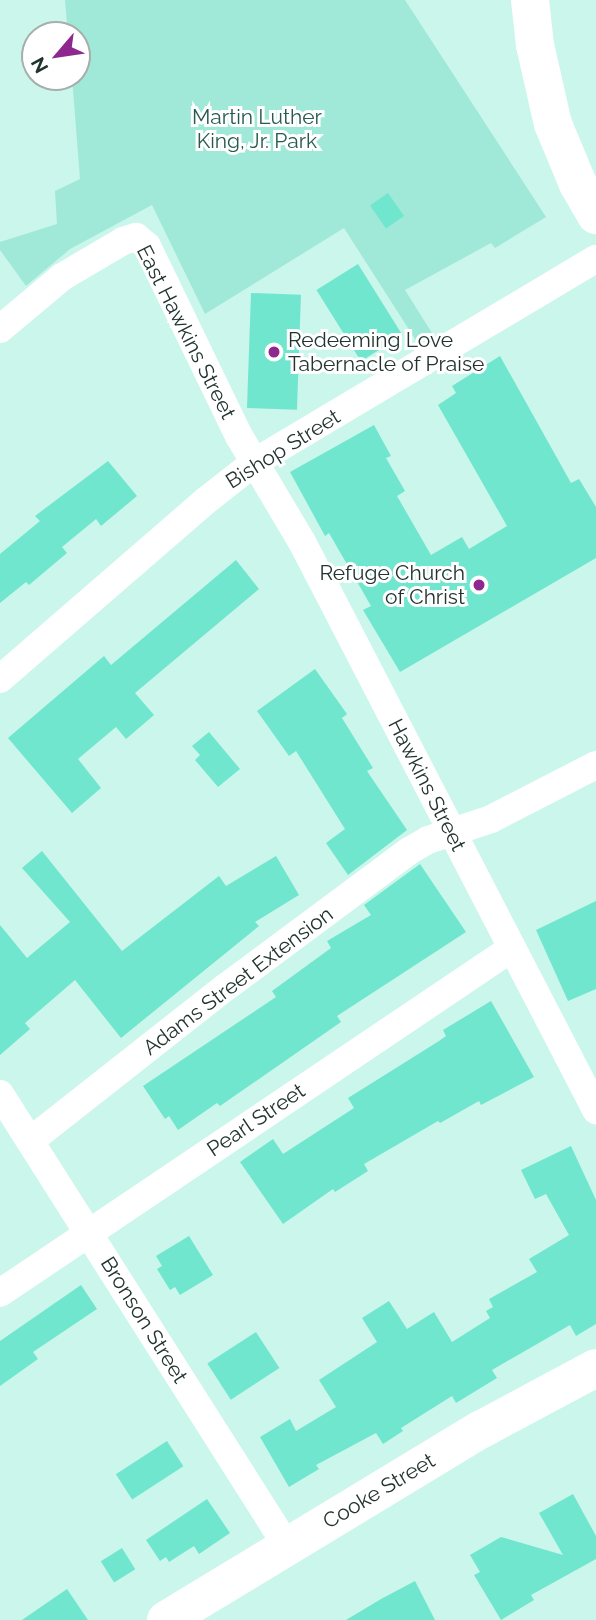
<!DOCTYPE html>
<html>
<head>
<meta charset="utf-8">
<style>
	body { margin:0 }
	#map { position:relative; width:596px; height:1620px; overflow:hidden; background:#caf6eb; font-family:Raleway,sans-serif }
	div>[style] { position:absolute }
	.green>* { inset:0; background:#a0e9d8 }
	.building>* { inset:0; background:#71e6ce; transform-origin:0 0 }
	.street>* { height:28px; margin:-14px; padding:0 14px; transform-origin:14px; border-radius:14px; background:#fff }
	.secondary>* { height:38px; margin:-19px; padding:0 19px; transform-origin:19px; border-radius:19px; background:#fff }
	.dots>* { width:19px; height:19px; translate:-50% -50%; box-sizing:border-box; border:4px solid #fff; border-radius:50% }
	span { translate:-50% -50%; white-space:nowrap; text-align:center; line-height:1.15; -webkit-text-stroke:6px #fff; paint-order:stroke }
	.park-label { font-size:21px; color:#285a50 }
	.street-label { font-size:21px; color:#233430 }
	.poi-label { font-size:21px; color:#233430 }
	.left { translate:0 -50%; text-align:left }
	.right { translate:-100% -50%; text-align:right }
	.north { position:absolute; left:21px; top:21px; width:70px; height:70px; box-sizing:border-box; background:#fff; border:2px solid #a7aeac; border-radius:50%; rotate:241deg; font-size:19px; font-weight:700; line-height:28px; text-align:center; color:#233430 }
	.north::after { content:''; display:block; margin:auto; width:24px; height:32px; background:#8e288e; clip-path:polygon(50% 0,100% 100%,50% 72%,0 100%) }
</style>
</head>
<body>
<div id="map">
	<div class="green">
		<div style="clip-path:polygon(65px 0,405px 0,546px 217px,495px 248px,491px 243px,405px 290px,432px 333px,417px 342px,344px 228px,205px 314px,152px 205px,70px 249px,26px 286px,0 250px,0 242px,57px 224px,55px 191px,80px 179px,72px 77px,77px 77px,77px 35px,68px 35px)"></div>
	</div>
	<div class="building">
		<div style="left:388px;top:193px;width:28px;height:22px;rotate:55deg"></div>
		<div style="left:358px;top:264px;width:84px;height:49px;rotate:58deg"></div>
		<div style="left:251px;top:293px;width:50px;height:115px;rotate:2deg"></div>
		<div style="clip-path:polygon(500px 356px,571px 483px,579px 479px,596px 507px,596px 558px,400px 672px,363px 610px,371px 606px,329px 533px,325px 536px,290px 472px,374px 425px,391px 456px,386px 458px,405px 491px,397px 496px,431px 555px,462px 537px,469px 549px,507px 526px,438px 405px,456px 393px,452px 386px)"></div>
		<div style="clip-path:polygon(108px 461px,137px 496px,101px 526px,96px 519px,62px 547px,67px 553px,29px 585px,26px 582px,0 603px,0 554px,40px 521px,35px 516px)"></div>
		<div style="clip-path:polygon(236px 560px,259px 589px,135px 693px,154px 715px,126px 739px,116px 727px,78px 759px,101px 788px,72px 813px,8px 738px,104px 656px,111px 665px)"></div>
		<div style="clip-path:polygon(315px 669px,347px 714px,342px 718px,373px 768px,367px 771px,407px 830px,348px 875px,326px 843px,345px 829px,296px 751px,289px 756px,257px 711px)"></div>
		<div style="clip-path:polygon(209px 732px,240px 769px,218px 787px,195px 760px,200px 755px,192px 746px)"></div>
		<div style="clip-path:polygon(42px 851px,122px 951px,219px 876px,226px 886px,276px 856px,299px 895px,255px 922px,259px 926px,121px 1038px,75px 980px,25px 1023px,30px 1029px,0 1055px,0 925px,27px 958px,70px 922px,22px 868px)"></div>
		<div style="clip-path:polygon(420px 864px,466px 932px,337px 1016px,341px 1022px,220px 1106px,217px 1103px,178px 1130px,169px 1116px,165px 1119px,143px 1086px,276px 997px,272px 991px,331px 948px,327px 941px,371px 915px,364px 905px)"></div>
		<div style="clip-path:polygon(596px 901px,596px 989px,568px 1001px,536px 930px)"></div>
		<div style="clip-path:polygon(491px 1001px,534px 1077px,481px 1105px,479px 1101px,440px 1123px,438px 1121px,364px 1164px,368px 1171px,335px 1192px,333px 1189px,283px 1224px,240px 1162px,273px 1139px,283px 1154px,354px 1108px,348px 1098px,439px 1041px,446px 1036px,443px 1030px)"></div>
		<div style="clip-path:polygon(571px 1146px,596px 1200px,596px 1324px,576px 1336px,570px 1325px,492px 1370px,497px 1378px,456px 1403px,452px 1396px,401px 1428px,403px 1431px,383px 1444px,376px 1433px,316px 1465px,319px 1469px,289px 1487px,260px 1437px,290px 1419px,296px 1431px,336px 1407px,319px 1380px,377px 1342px,362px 1318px,389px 1301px,407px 1329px,434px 1312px,452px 1342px,490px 1318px,486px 1311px,493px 1307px,489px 1299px,537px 1272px,529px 1259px,569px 1235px,546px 1194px,535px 1199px,521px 1170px)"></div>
		<div style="clip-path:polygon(189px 1236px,213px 1275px,180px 1295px,175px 1287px,170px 1290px,157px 1269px,162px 1266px,156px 1256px)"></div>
		<div style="clip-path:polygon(81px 1285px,97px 1309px,33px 1352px,38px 1359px,0 1386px,0 1341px)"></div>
		<div style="left:256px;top:1332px;width:43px;height:58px;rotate:57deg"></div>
		<div style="left:167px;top:1441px;width:30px;height:61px;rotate:57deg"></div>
		<div style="clip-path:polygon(573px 1494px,596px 1536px,596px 1559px,531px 1595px,534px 1600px,501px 1620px,474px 1575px,480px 1572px,470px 1555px,501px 1537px,563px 1555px,539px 1513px)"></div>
		<div style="clip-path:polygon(207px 1499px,230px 1533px,199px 1554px,194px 1546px,169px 1562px,166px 1557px,160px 1561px,146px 1540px)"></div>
		<div style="left:122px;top:1548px;width:25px;height:25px;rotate:58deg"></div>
		<div style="clip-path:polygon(415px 1581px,435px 1620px,346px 1620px,381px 1599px)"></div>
		<div style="clip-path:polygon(67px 1589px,88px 1620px,22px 1620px)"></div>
	</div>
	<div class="street">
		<div style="left:0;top:329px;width:81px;rotate:-40deg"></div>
		<div style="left:62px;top:277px;width:71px;rotate:-30.5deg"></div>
		<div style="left:123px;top:241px;width:14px;rotate:-17deg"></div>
		<div style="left:136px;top:237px;width:14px;rotate:39deg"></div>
		<div style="left:147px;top:246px;width:211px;rotate:64.2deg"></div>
		<div style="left:239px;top:436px;width:123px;rotate:59.3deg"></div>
		<div style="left:302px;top:542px;width:640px;rotate:62.63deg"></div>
		<div style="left:0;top:679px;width:275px;rotate:-40.9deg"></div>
		<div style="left:208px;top:499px;width:60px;rotate:-38.2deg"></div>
		<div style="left:255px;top:462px;width:397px;rotate:-30.8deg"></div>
		<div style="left:0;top:1094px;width:535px;rotate:57.59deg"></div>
		<div style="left:30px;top:1141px;width:249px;rotate:-38.2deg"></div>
		<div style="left:226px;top:987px;width:228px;rotate:-36.6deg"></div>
		<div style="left:409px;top:851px;width:22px;rotate:-30deg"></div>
		<div style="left:428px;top:840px;width:66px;rotate:-18.4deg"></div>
		<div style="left:491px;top:819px;width:118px;rotate:-27.2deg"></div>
		<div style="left:0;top:1293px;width:617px;rotate:-33.97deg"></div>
	</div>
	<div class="secondary">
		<div style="left:530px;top:0;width:45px;rotate:83.7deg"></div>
		<div style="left:535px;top:45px;width:81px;rotate:77.2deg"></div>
		<div style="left:553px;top:124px;width:65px;rotate:67.4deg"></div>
		<div style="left:578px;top:184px;width:36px;rotate:60deg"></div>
		<div style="left:166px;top:1620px;width:369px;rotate:-31.2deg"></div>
		<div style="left:482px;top:1429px;width:129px;rotate:-28.2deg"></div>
	</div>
	<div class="dots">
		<div style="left:274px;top:352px;background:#8e288e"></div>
		<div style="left:479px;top:585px;background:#8e288e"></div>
	</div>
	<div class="park-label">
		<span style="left:257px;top:129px">Martin Luther<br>King, Jr. Park</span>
	</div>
	<div class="street-label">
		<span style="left:186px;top:332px;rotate:63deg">East Hawkins Street</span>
		<span style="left:283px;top:449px;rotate:-32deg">Bishop Street</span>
		<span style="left:427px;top:785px;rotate:63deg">Hawkins Street</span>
		<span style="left:238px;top:981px;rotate:-37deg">Adams Street Extension</span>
		<span style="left:256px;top:1120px;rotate:-34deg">Pearl Street</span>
		<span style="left:144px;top:1320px;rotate:58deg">Bronson Street</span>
		<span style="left:379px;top:1491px;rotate:-31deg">Cooke Street</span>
	</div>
	<div class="poi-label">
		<span class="left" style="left:288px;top:352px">Redeeming Love<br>Tabernacle of Praise</span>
		<span class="right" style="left:465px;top:585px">Refuge Church<br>of Christ</span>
	</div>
	<div class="north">N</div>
</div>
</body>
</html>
